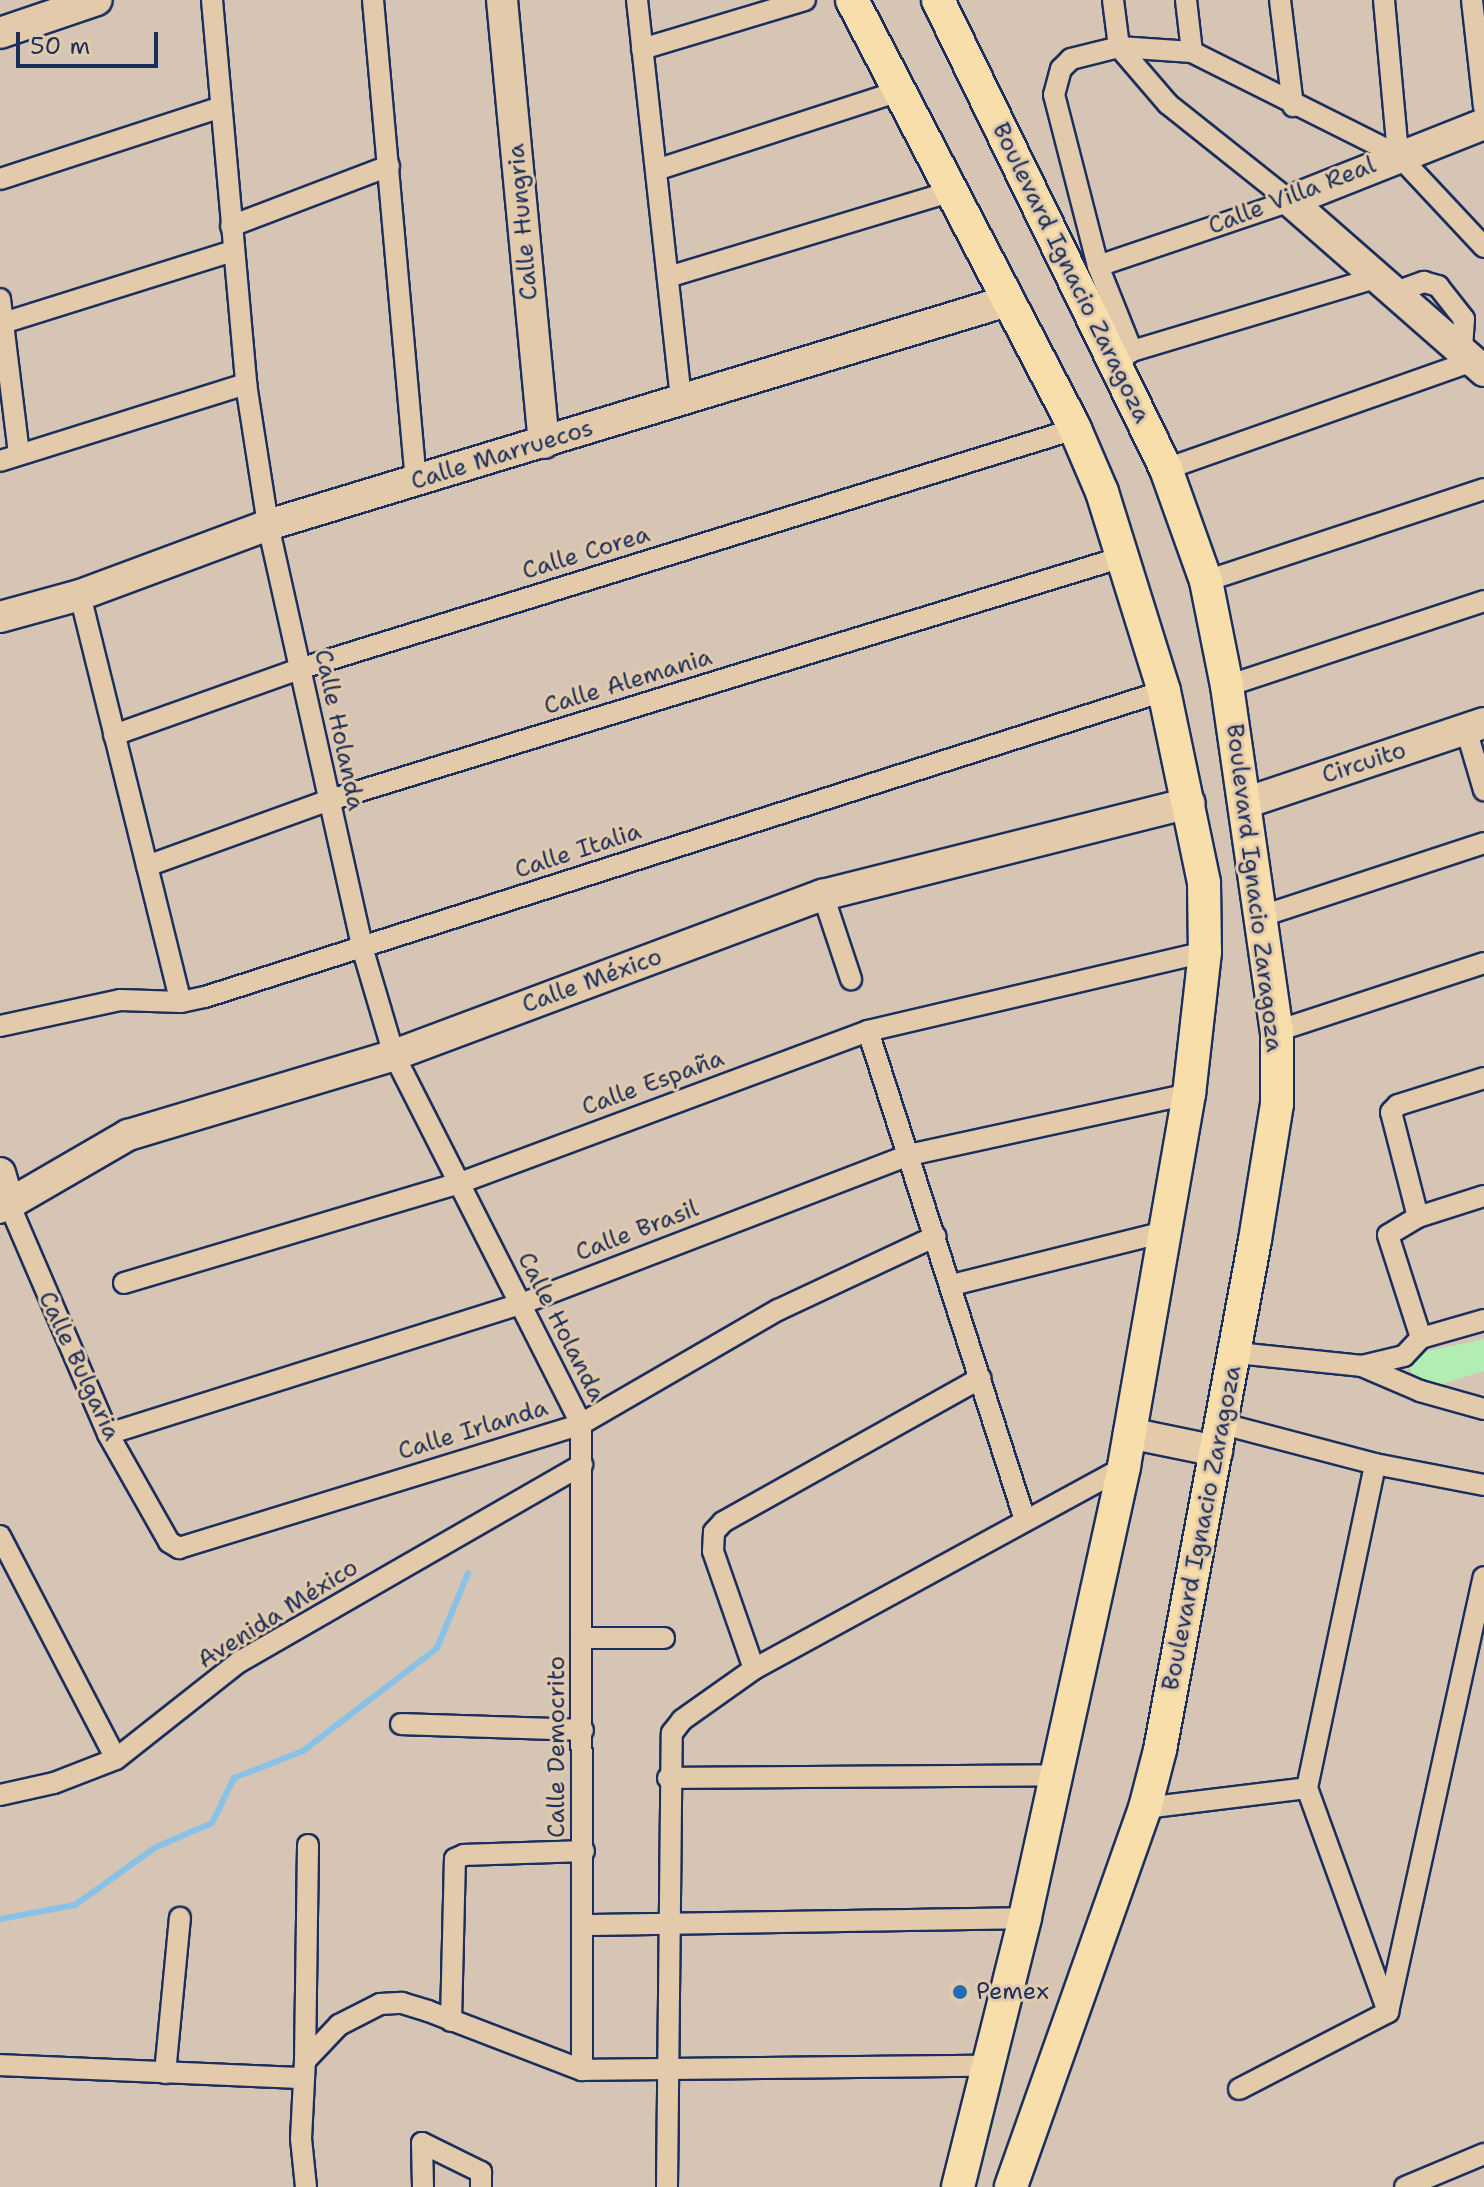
<!DOCTYPE html>
<html>
<head>
<meta charset="utf-8">
<style>
	body { margin:0 }
	#map { position:relative; width:1484px; height:2187px; overflow:hidden; background:#d6c4b4; font-family:"Shantell Sans",sans-serif }
	div>[style] { position:absolute }
	.green>* { inset:0; background:#b2eeb4 }
	.stream>* { height:6px; margin:-3px; padding:0 3px; transform-origin:3px; border-radius:3px; background:#88c3e7 }
	.roads { filter:drop-shadow(2px 0 #1b2f5e) drop-shadow(-2px 0 #1b2f5e) drop-shadow(0 2px #1b2f5e) drop-shadow(0 -2px #1b2f5e) }
	.street>* { height:20px; margin:-10px; padding:0 10px; transform-origin:10px; border-radius:10px; background:#e2caaa }
	.secondary>* { height:30px; margin:-15px; padding:0 15px; transform-origin:15px; border-radius:15px; background:#e2caaa }
	.primary>* { height:32px; margin:-16px; padding:0 16px; transform-origin:16px; border-radius:16px; background:#f8deab }
	.dots>* { width:22px; height:22px; translate:-50% -50%; box-sizing:border-box; border:4px solid #e2caaa; border-radius:50% }
	span { translate:-50% -50%; white-space:nowrap; text-align:center; line-height:1.15; -webkit-text-stroke:6px #e2caaa; paint-order:stroke }
	.street-label { font-size:24px; color:#1b2f5e }
	.poi-label { font-size:24px; color:#1b2f5e }
	.left { translate:0 -50%; text-align:left }
	.scale { position:absolute; left:16px; top:32px; width:142px; height:36px; box-sizing:border-box; border:4px solid #1b2f5e; border-top:0; padding-left:10px; font-size:24px; line-height:28px; white-space:nowrap; color:#1b2f5e; -webkit-text-stroke:6px #e2caaa; paint-order:stroke }
</style>
</head>
<body>
<div id="map">
	<div class="green">
		<div style="clip-path:polygon(1484px 1339px,1484px 1371px,1420px 1391px,1405px 1356px)"></div>
	</div>
	<div class="stream">
		<div style="left:0;top:1919px;width:76px;rotate:-10.6deg"></div>
		<div style="left:75px;top:1905px;width:100px;rotate:-35.6deg"></div>
		<div style="left:156px;top:1847px;width:61px;rotate:-23.2deg"></div>
		<div style="left:212px;top:1823px;width:50px;rotate:-63.9deg"></div>
		<div style="left:234px;top:1778px;width:74px;rotate:-21.4deg"></div>
		<div style="left:303px;top:1751px;width:169px;rotate:-37.5deg"></div>
		<div style="left:437px;top:1648px;width:81px;rotate:-67.5deg"></div>
	</div>
	<div class="roads">
		<div class="street">
			<div style="left:212px;top:0;width:386px;rotate:84.9deg"></div>
			<div style="left:246px;top:384px;width:143px;rotate:81.1deg"></div>
			<div style="left:268px;top:525px;width:432px;rotate:77.4deg"></div>
			<div style="left:362px;top:947px;width:113px;rotate:73.5deg"></div>
			<div style="left:394px;top:1055px;width:414px;rotate:63.1deg"></div>
			<div style="left:581px;top:1424px;width:646px;rotate:89.91deg"></div>
			<div style="left:373px;top:0;width:483px;rotate:84.9deg"></div>
			<div style="left:637px;top:0;width:403px;rotate:83.7deg"></div>
			<div style="left:1113px;top:0;width:47px;rotate:82.7deg"></div>
			<div style="left:1119px;top:47px;width:75px;rotate:49.3deg"></div>
			<div style="left:1168px;top:104px;width:156px;rotate:38.5deg"></div>
			<div style="left:1186px;top:0;width:52px;rotate:83.4deg"></div>
			<div style="left:1280px;top:0;width:107px;rotate:83deg"></div>
			<div style="left:1384px;top:0;width:156px;rotate:84.8deg"></div>
			<div style="left:1398px;top:155px;width:126px;rotate:46.9deg"></div>
			<div style="left:1472px;top:0;width:108px;rotate:83.6deg"></div>
			<div style="left:642px;top:49px;width:170px;rotate:-16.7deg"></div>
			<div style="left:656px;top:170px;width:256px;rotate:-18deg"></div>
			<div style="left:0;top:179px;width:230px;rotate:-18deg"></div>
			<div style="left:231px;top:226px;width:169px;rotate:-20.8deg"></div>
			<div style="left:1098px;top:266px;width:203px;rotate:-18.7deg"></div>
			<div style="left:668px;top:277px;width:294px;rotate:-16.8deg"></div>
			<div style="left:1396px;top:292px;width:30px;rotate:-20deg"></div>
			<div style="left:1424px;top:282px;width:15px;rotate:16deg"></div>
			<div style="left:1438px;top:286px;width:42px;rotate:51.8deg"></div>
			<div style="left:1464px;top:319px;width:30px;rotate:94deg"></div>
			<div style="left:0;top:299px;width:156px;rotate:83deg"></div>
			<div style="left:0;top:324px;width:244px;rotate:-17.4deg"></div>
			<div style="left:1132px;top:351px;width:92px;rotate:-111.8deg"></div>
			<div style="left:1098px;top:266px;width:177px;rotate:-104.4deg"></div>
			<div style="left:1054px;top:95px;width:27px;rotate:-75deg"></div>
			<div style="left:1061px;top:69px;width:14px;rotate:-45deg"></div>
			<div style="left:1071px;top:59px;width:49px;rotate:-14deg"></div>
			<div style="left:1119px;top:47px;width:73px;rotate:3.9deg"></div>
			<div style="left:1192px;top:52px;width:230px;rotate:26.6deg"></div>
			<div style="left:1121px;top:359px;width:14px;rotate:-36deg"></div>
			<div style="left:1132px;top:351px;width:258px;rotate:-16.7deg"></div>
			<div style="left:0;top:461px;width:258px;rotate:-17.4deg"></div>
			<div style="left:1166px;top:469px;width:328px;rotate:-19.4deg"></div>
			<div style="left:1206px;top:581px;width:293px;rotate:-18.3deg"></div>
			<div style="left:80px;top:595px;width:419px;rotate:76.1deg"></div>
			<div style="left:1227px;top:686px;width:271px;rotate:-18.3deg"></div>
			<div style="left:1466px;top:729px;width:64px;rotate:73.6deg"></div>
			<div style="left:114px;top:735px;width:196px;rotate:-19.6deg"></div>
			<div style="left:299px;top:669px;width:812px;rotate:-17.19deg"></div>
			<div style="left:147px;top:866px;width:191px;rotate:-19.9deg"></div>
			<div style="left:327px;top:801px;width:836px;rotate:-17.05deg"></div>
			<div style="left:823px;top:895px;width:89px;rotate:71.6deg"></div>
			<div style="left:1262px;top:916px;width:234px;rotate:-18.2deg"></div>
			<div style="left:0;top:1026px;width:123px;rotate:-12.2deg"></div>
			<div style="left:120px;top:1000px;width:61px;rotate:1.9deg"></div>
			<div style="left:181px;top:1002px;width:25px;rotate:-12deg"></div>
			<div style="left:205px;top:997px;width:1007px;rotate:-17.7deg"></div>
			<div style="left:868px;top:1031px;width:510px;rotate:72.2deg"></div>
			<div style="left:1277px;top:1031px;width:218px;rotate:-18.2deg"></div>
			<div style="left:0;top:1213px;width:13px;rotate:-45deg"></div>
			<div style="left:9px;top:1204px;width:250px;rotate:66.7deg"></div>
			<div style="left:108px;top:1434px;width:124px;rotate:60.5deg"></div>
			<div style="left:169px;top:1542px;width:12px;rotate:31deg"></div>
			<div style="left:179px;top:1548px;width:421px;rotate:-17.1deg"></div>
			<div style="left:581px;top:1424px;width:228px;rotate:-30.1deg"></div>
			<div style="left:778px;top:1310px;width:174px;rotate:-25.1deg"></div>
			<div style="left:1418px;top:1217px;width:108px;rotate:-104.4deg"></div>
			<div style="left:1391px;top:1112px;width:10px;rotate:-45deg"></div>
			<div style="left:1398px;top:1105px;width:90px;rotate:-17.4deg"></div>
			<div style="left:124px;top:1283px;width:347px;rotate:-16.6deg"></div>
			<div style="left:457px;top:1184px;width:439px;rotate:-20.4deg"></div>
			<div style="left:868px;top:1031px;width:346px;rotate:-13.2deg"></div>
			<div style="left:952px;top:1285px;width:219px;rotate:-14deg"></div>
			<div style="left:1421px;top:1338px;width:108px;rotate:-107.8deg"></div>
			<div style="left:1388px;top:1235px;width:35px;rotate:-31deg"></div>
			<div style="left:1418px;top:1217px;width:69px;rotate:-17.7deg"></div>
			<div style="left:1237px;top:1353px;width:126px;rotate:5.9deg"></div>
			<div style="left:1362px;top:1366px;width:63px;rotate:23.3deg"></div>
			<div style="left:1420px;top:1391px;width:66px;rotate:15.7deg"></div>
			<div style="left:1362px;top:1366px;width:43px;rotate:-13.4deg"></div>
			<div style="left:1404px;top:1356px;width:25px;rotate:-47deg"></div>
			<div style="left:1421px;top:1338px;width:66px;rotate:-15.9deg"></div>
			<div style="left:1223px;top:1424px;width:157px;rotate:14.7deg"></div>
			<div style="left:1375px;top:1464px;width:111px;rotate:10.9deg"></div>
			<div style="left:108px;top:1434px;width:433px;rotate:-17.5deg"></div>
			<div style="left:521px;top:1304px;width:416px;rotate:-21deg"></div>
			<div style="left:909px;top:1155px;width:287px;rotate:-12.3deg"></div>
			<div style="left:0;top:1536px;width:251px;rotate:62.5deg"></div>
			<div style="left:583px;top:1638px;width:81px"></div>
			<div style="left:754px;top:1669px;width:125px;rotate:-109.2deg"></div>
			<div style="left:713px;top:1551px;width:19px;rotate:-87deg"></div>
			<div style="left:714px;top:1532px;width:13px;rotate:-48deg"></div>
			<div style="left:723px;top:1522px;width:295px;rotate:-29.2deg"></div>
			<div style="left:401px;top:1724px;width:182px;rotate:1.9deg"></div>
			<div style="left:668px;top:1778px;width:389px;rotate:-0.4deg"></div>
			<div style="left:1307px;top:1788px;width:331px;rotate:-78.1deg"></div>
			<div style="left:1307px;top:1788px;width:238px;rotate:70.1deg"></div>
			<div style="left:0;top:1795px;width:55px;rotate:-12.5deg"></div>
			<div style="left:54px;top:1783px;width:66px;rotate:-21.2deg"></div>
			<div style="left:116px;top:1759px;width:157px;rotate:-38.3deg"></div>
			<div style="left:239px;top:1662px;width:396px;rotate:-29.9deg"></div>
			<div style="left:1145px;top:1808px;width:163px;rotate:-7deg"></div>
			<div style="left:585px;top:1925px;width:440px;rotate:-0.9deg"></div>
			<div style="left:1388px;top:2012px;width:445px;rotate:-77.6deg"></div>
			<div style="left:451px;top:2021px;width:162px;rotate:-88.6deg"></div>
			<div style="left:455px;top:1859px;width:10px;rotate:-24deg"></div>
			<div style="left:464px;top:1855px;width:120px;rotate:-1.9deg"></div>
			<div style="left:305px;top:2061px;width:216px;rotate:-89.2deg"></div>
			<div style="left:0;top:2065px;width:301px;rotate:2.5deg"></div>
			<div style="left:165px;top:2073px;width:156px;rotate:-84.5deg"></div>
			<div style="left:1239px;top:2089px;width:168px;rotate:-27.3deg"></div>
			<div style="left:306px;top:2187px;width:48px;rotate:-95.9deg"></div>
			<div style="left:301px;top:2139px;width:78px;rotate:-87.1deg"></div>
			<div style="left:305px;top:2061px;width:50px;rotate:-46.6deg"></div>
			<div style="left:339px;top:2025px;width:46px;rotate:-27.1deg"></div>
			<div style="left:380px;top:2004px;width:22px;rotate:-3deg"></div>
			<div style="left:402px;top:2003px;width:27px;rotate:17deg"></div>
			<div style="left:428px;top:2011px;width:165px;rotate:21deg"></div>
			<div style="left:582px;top:2070px;width:408px;rotate:-0.6deg"></div>
			<div style="left:423px;top:2187px;width:44px;rotate:-91.3deg"></div>
			<div style="left:422px;top:2143px;width:66px;rotate:26.2deg"></div>
			<div style="left:481px;top:2172px;width:15px;rotate:90deg"></div>
			<div style="left:667px;top:2187px;width:454px;rotate:-89.4deg"></div>
			<div style="left:672px;top:1733px;width:16px;rotate:-52deg"></div>
			<div style="left:682px;top:1720px;width:88px;rotate:-35.3deg"></div>
			<div style="left:754px;top:1669px;width:422px;rotate:-28.6deg"></div>
			<div style="left:1405px;top:2187px;width:86px;rotate:-22.7deg"></div>
		</div>
		<div class="secondary">
			<div style="left:502px;top:0;width:445px;rotate:84.6deg"></div>
			<div style="left:0;top:33px;width:102px;rotate:-18.8deg"></div>
			<div style="left:1484px;top:124px;width:209px;rotate:158.4deg"></div>
			<div style="left:1290px;top:201px;width:258px;rotate:41.2deg"></div>
			<div style="left:0;top:617px;width:83px;rotate:-15.4deg"></div>
			<div style="left:80px;top:595px;width:201px;rotate:-20.4deg"></div>
			<div style="left:268px;top:525px;width:772px;rotate:-16.86deg"></div>
			<div style="left:1245px;top:803px;width:252px;rotate:-18.5deg"></div>
			<div style="left:0;top:1173px;width:32px;rotate:74deg"></div>
			<div style="left:9px;top:1204px;width:138px;rotate:-30.1deg"></div>
			<div style="left:128px;top:1135px;width:278px;rotate:-16.7deg"></div>
			<div style="left:394px;top:1055px;width:458px;rotate:-20.5deg"></div>
			<div style="left:823px;top:895px;width:378px;rotate:-14.1deg"></div>
			<div style="left:1129px;top:1433px;width:90px;rotate:11.6deg"></div>
		</div>
		<div class="primary">
			<div style="left:852px;top:0;width:483px;rotate:62.5deg"></div>
			<div style="left:1075px;top:429px;width:69px;rotate:66.8deg"></div>
			<div style="left:1102px;top:492px;width:208px;rotate:72.7deg"></div>
			<div style="left:1164px;top:691px;width:196px;rotate:78.2deg"></div>
			<div style="left:1204px;top:883px;width:69px;rotate:89.2deg"></div>
			<div style="left:1205px;top:952px;width:143px;rotate:96.4deg"></div>
			<div style="left:1189px;top:1094px;width:379px;rotate:99.9deg"></div>
			<div style="left:1124px;top:1467px;width:462px;rotate:102.4deg"></div>
			<div style="left:1025px;top:1918px;width:277px;rotate:104deg"></div>
			<div style="left:938px;top:0;width:521px;rotate:64.07deg"></div>
			<div style="left:1166px;top:469px;width:119px;rotate:70.3deg"></div>
			<div style="left:1206px;top:581px;width:107px;rotate:78.7deg"></div>
			<div style="left:1227px;top:686px;width:349px;rotate:81.8deg"></div>
			<div style="left:1277px;top:1031px;width:73px;rotate:90deg"></div>
			<div style="left:1277px;top:1104px;width:138px;rotate:99.2deg"></div>
			<div style="left:1255px;top:1240px;width:519px;rotate:100.55deg"></div>
			<div style="left:1160px;top:1750px;width:60px;rotate:104.5deg"></div>
			<div style="left:1145px;top:1808px;width:402px;rotate:109.5deg"></div>
		</div>
	</div>
	<div class="dots">
		<div style="left:960px;top:1992px;background:#1f6fb2"></div>
	</div>
	<div class="street-label">
		<span style="left:1292px;top:196px;rotate:-21deg">Calle Villa Real</span>
		<span style="left:523px;top:222px;rotate:-95deg">Calle Hungria</span>
		<span style="left:1071px;top:273px;rotate:64deg">Boulevard Ignacio Zaragoza</span>
		<span style="left:502px;top:455px;rotate:-17deg">Calle Marruecos</span>
		<span style="left:586px;top:553px;rotate:-17deg">Calle Corea</span>
		<span style="left:628px;top:682px;rotate:-17deg">Calle Alemania</span>
		<span style="left:339px;top:730px;rotate:78deg">Calle Holanda</span>
		<span style="left:1364px;top:763px;rotate:-18deg">Circuito</span>
		<span style="left:578px;top:851px;rotate:-18deg">Calle Italia</span>
		<span style="left:1254px;top:888px;rotate:83deg">Boulevard Ignacio Zaragoza</span>
		<span style="left:592px;top:981px;rotate:-20deg">Calle México</span>
		<span style="left:653px;top:1083px;rotate:-20deg">Calle España</span>
		<span style="left:637px;top:1231px;rotate:-21deg">Calle Brasil</span>
		<span style="left:561px;top:1327px;rotate:63deg">Calle Holanda</span>
		<span style="left:79px;top:1366px;rotate:65deg">Calle Bulgaria</span>
		<span style="left:473px;top:1430px;rotate:-17deg">Calle Irlanda</span>
		<span style="left:1202px;top:1528px;rotate:-79deg">Boulevard Ignacio Zaragoza</span>
		<span style="left:278px;top:1614px;rotate:-32deg">Avenida México</span>
		<span style="left:557px;top:1747px;rotate:-90deg">Calle Democrito</span>
	</div>
	<div class="poi-label">
		<span class="left" style="left:976px;top:1992px">Pemex</span>
	</div>
	<div class="scale">50 m</div>
</div>
</body>
</html>
